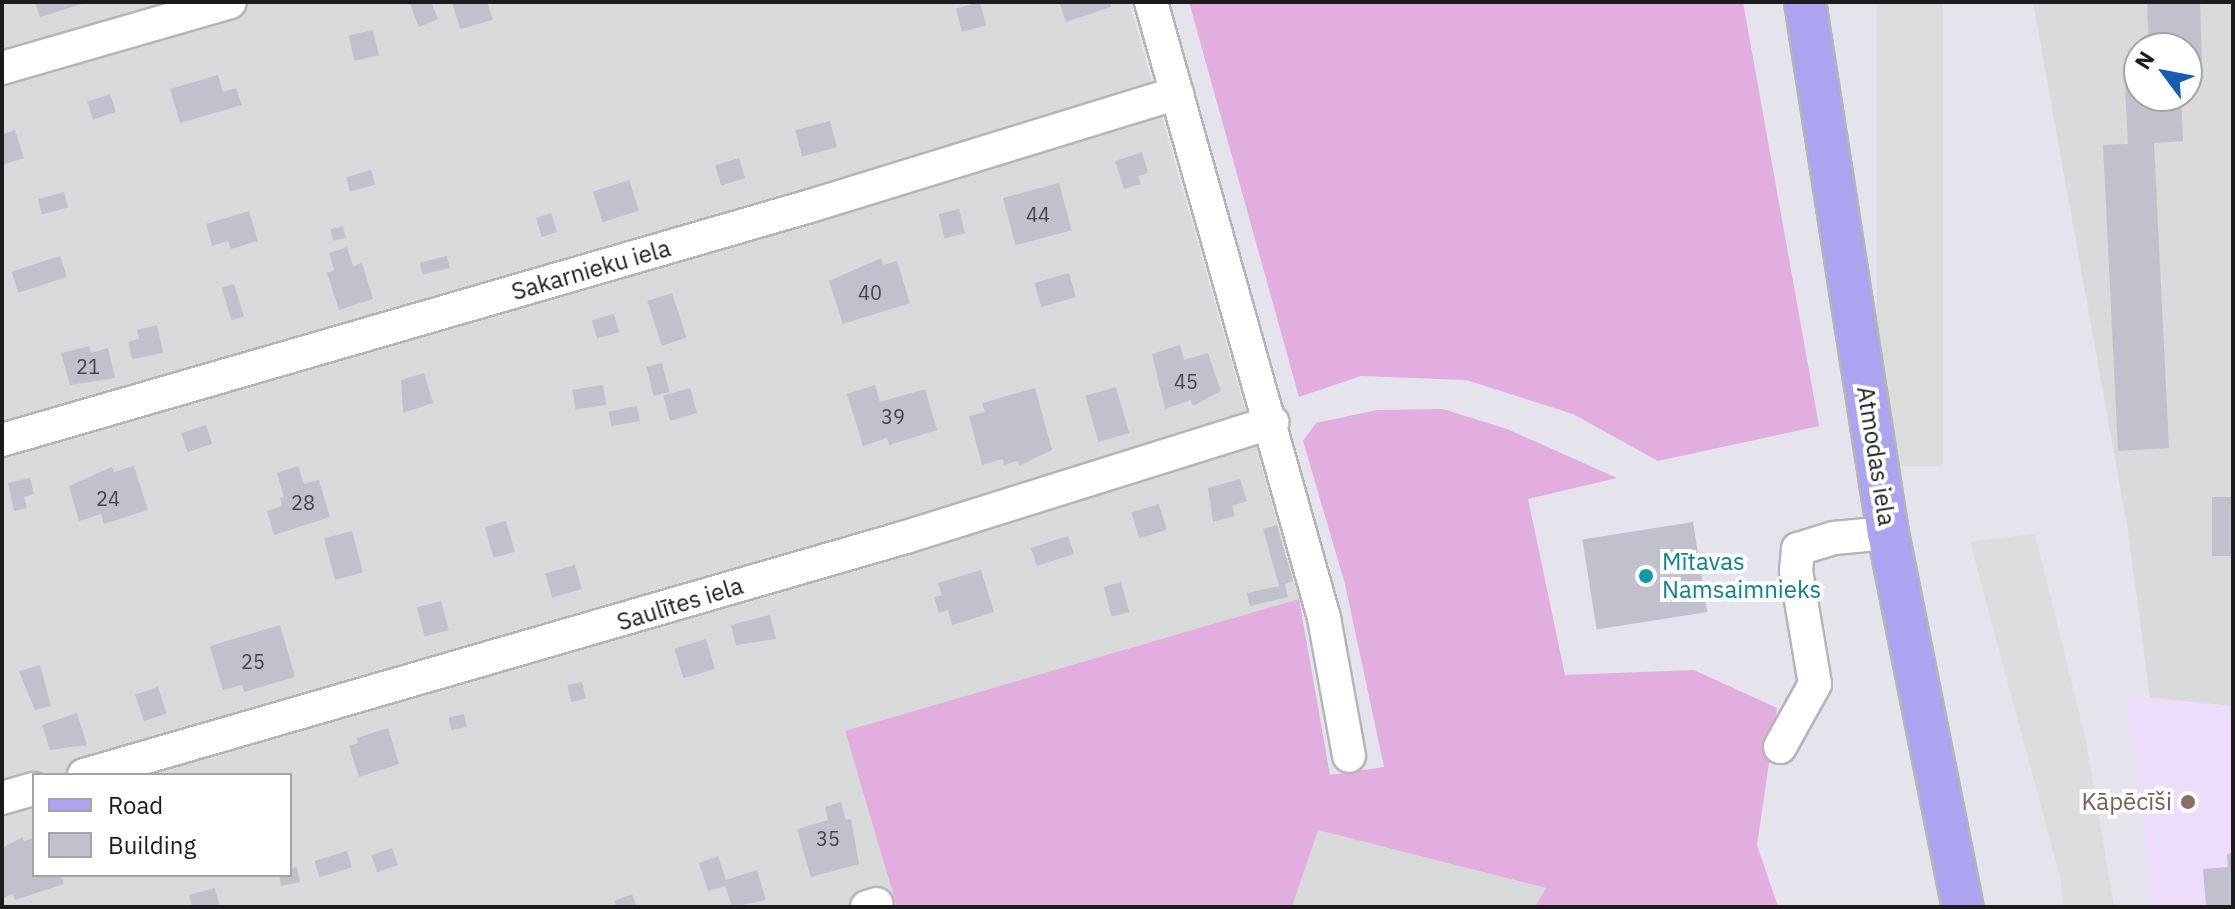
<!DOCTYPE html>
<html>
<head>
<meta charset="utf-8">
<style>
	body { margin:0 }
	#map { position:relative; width:2235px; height:909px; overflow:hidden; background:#e5e3ec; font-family:"IBM Plex Sans",sans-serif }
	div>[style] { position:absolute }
	.residential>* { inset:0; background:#d9dada }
	.education>* { inset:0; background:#edddfb }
	.grass>* { inset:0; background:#e2aedf }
	.parking>* { inset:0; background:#dcdcdc; transform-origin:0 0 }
	.building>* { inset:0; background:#c1c1ce; transform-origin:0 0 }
	.roads { filter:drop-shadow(2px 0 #b5b5b5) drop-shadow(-2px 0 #b5b5b5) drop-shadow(0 2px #b5b5b5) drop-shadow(0 -2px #b5b5b5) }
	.minor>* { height:32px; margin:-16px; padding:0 16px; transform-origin:16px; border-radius:16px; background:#fff }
	.major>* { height:40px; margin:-20px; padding:0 20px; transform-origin:20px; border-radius:20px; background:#aca3f1 }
	.dots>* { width:22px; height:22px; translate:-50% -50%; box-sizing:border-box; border:4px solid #fff; border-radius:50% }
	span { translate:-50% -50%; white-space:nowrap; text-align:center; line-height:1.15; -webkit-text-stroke:8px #fff; paint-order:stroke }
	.number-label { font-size:20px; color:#454548 }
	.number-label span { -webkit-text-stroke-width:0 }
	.street-label { font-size:24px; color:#1c1c1c }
	.culture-label { font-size:24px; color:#0d838f }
	.left { translate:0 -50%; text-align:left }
	.education-label { font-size:24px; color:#785e54 }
	.right { translate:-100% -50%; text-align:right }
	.frame { position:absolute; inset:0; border:4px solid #1c1c1c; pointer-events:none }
	.legend { position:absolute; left:32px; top:773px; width:260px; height:104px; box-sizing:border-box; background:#fff; border:2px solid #a4a4a4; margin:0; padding:10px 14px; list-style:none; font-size:24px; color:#1c1c1c }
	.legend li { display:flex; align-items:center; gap:16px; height:40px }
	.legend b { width:40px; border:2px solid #a4a4a4 }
	.north { position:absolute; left:2123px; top:32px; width:80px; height:80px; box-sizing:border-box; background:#fff; border:2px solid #a4a4a4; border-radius:50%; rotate:302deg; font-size:22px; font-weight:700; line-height:32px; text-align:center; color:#1c1c1c }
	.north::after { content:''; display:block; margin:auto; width:28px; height:36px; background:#155db3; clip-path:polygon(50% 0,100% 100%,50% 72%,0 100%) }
</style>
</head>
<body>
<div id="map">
	<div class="residential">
		<div style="clip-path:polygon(evenodd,2px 2px,1129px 2px,1299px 599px,845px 731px,897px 907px,2px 907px,2px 2px,34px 775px,290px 775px,290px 875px,34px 875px,34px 775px)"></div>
		<div style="clip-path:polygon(evenodd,2033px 2px,2233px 2px,2233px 706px,2150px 698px,2128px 531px,2033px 2px,2139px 48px,2187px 48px,2187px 96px,2139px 96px,2139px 48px)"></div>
		<div style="clip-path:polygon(1317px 829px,1547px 889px,1535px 907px,1292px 907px)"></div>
	</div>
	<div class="education">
		<div style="clip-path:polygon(2150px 698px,2233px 706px,2233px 907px,2152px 907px,2138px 769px,2125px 700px)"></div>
	</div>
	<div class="grass">
		<div style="clip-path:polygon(1189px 2px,1743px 2px,1819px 426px,1658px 461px,1573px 414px,1466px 380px,1361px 376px,1299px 397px)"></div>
		<div style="clip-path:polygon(1443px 409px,1507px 429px,1617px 478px,1528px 499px,1565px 675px,1694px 670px,1777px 708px,1757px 845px,1778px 907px,1535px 907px,1546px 888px,1318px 830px,1292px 907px,897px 907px,845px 731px,1299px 599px,1330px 775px,1384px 767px,1345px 584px,1303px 441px,1316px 423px,1377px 410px)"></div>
	</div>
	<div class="parking">
		<div style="left:1877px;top:2px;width:66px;height:464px"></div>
		<div style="clip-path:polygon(2035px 534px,2086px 741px,2114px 907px,2063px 907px,2060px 877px,1970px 542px)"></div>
	</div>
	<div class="building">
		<div style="clip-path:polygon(35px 2px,85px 2px,85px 3px,40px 17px)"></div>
		<div style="clip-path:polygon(431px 2px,438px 19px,419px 27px,410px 4px)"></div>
		<div style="clip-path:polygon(452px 2px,487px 2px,493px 20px,460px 29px)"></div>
		<div style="left:980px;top:2px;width:24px;height:25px;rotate:75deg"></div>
		<div style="clip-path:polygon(1059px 2px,1110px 2px,1111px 7px,1066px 22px)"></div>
		<div style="clip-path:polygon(2147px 2px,2200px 2px,2202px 61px,2187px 62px,2187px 48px,2149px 48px)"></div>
		<div style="left:373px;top:30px;width:26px;height:25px;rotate:77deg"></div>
		<div style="clip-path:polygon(2139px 65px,2139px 96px,2181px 96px,2183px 141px,2154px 143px,2169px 448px,2118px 451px,2103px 145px,2128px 144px,2124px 66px)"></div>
		<div style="clip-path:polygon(218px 75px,223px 92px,236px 88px,242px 105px,180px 123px,170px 89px)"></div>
		<div style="left:110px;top:94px;width:19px;height:24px;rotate:72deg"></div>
		<div style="left:830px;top:121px;width:27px;height:36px;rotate:75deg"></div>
		<div style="clip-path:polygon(15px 130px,24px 158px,2px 165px,2px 134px)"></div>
		<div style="clip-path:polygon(1142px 152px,1148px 173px,1138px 176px,1141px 184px,1124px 189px,1115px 161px)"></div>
		<div style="left:739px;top:158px;width:21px;height:25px;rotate:73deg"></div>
		<div style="left:371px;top:170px;width:15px;height:26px;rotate:74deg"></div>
		<div style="left:629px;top:180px;width:32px;height:38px;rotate:72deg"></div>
		<div style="left:1059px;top:183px;width:49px;height:58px;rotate:75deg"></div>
		<div style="left:64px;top:192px;width:16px;height:27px;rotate:75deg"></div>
		<div style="left:959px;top:209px;width:25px;height:21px;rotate:76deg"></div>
		<div style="clip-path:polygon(249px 211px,258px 241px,231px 249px,228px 241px,212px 246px,206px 224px)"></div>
		<div style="left:551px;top:213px;width:20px;height:16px;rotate:72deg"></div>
		<div style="left:343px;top:226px;width:12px;height:13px;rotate:76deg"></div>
		<div style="clip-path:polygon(347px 247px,353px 266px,362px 263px,373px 299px,339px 310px,327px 273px,334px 270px,329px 253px)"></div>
		<div style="left:60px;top:256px;width:22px;height:51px;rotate:72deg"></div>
		<div style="left:447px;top:256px;width:12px;height:28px;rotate:76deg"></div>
		<div style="clip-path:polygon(881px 258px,883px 265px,897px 261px,910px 303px,843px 324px,829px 281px)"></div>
		<div style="left:1069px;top:273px;width:25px;height:36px;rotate:74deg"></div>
		<div style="left:234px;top:284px;width:34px;height:13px;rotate:73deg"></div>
		<div style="left:672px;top:293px;width:47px;height:26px;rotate:72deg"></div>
		<div style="left:614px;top:314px;width:19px;height:23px;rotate:74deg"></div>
		<div style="clip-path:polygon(157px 325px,163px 353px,132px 359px,128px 342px,139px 339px,137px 330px)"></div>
		<div style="clip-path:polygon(1180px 345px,1184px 360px,1208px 353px,1221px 391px,1193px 406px,1191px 400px,1165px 409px,1152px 354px)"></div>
		<div style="clip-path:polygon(89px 346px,91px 353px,108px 348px,115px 378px,70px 385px,61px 353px)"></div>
		<div style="left:662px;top:363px;width:30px;height:16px;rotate:76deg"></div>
		<div style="clip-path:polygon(424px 373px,433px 403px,403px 413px,401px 380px)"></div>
		<div style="left:603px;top:385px;width:20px;height:31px;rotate:81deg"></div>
		<div style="clip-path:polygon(875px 385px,880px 402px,925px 389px,937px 430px,889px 445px,887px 438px,863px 446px,847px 394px)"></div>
		<div style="left:1116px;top:387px;width:48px;height:32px;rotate:74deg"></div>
		<div style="left:690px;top:388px;width:26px;height:28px;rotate:74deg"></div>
		<div style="clip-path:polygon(1035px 388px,1052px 450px,1019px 466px,1018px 461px,1004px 465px,1003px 459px,982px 465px,969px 416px,985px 412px,982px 403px)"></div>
		<div style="left:637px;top:406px;width:15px;height:29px;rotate:79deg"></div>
		<div style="left:206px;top:425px;width:20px;height:26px;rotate:72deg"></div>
		<div style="clip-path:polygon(134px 466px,148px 510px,104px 524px,101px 514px,79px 521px,69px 486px,112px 467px,114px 472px)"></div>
		<div style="clip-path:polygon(298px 466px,304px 484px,319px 480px,330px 517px,274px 535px,267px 511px,282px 506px,280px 498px,284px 497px,277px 473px)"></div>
		<div style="clip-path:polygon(30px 478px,34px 494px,24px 497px,27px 508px,14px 511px,8px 483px)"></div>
		<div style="clip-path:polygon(1240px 479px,1247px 501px,1232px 506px,1235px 516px,1213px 522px,1208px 488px)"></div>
		<div style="left:2233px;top:497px;width:59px;height:21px;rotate:90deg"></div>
		<div style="left:1159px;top:504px;width:27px;height:29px;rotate:73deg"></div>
		<div style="left:506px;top:521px;width:32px;height:22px;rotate:74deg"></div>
		<div style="left:1693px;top:522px;width:91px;height:112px;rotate:81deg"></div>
		<div style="clip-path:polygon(1277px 525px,1293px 581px,1285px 584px,1288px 597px,1250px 606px,1247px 593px,1279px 586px,1263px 529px)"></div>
		<div style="left:352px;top:531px;width:43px;height:29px;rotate:75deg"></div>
		<div style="left:1068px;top:536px;width:19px;height:39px;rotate:72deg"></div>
		<div style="left:575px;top:565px;width:25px;height:31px;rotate:74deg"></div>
		<div style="clip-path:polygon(981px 570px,994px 612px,952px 625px,948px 610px,939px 613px,934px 597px,942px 595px,938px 583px)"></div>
		<div style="left:1121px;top:582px;width:31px;height:18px;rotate:75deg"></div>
		<div style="left:441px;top:601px;width:30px;height:25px;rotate:75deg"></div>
		<div style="clip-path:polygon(770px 615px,776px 639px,736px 645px,731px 625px)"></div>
		<div style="clip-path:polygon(280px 625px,295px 677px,244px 692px,242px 685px,223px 690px,210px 646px)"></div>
		<div style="left:706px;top:639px;width:31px;height:33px;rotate:73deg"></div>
		<div style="clip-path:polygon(40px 665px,51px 706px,35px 710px,19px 671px)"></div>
		<div style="left:582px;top:682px;width:17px;height:15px;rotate:77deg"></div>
		<div style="left:158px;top:687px;width:28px;height:24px;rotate:72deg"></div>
		<div style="clip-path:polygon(77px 713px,87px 745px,50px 750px,42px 725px)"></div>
		<div style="left:464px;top:714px;width:13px;height:16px;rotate:77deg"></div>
		<div style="clip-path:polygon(388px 728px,399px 764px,359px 777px,349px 746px,358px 743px,357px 738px)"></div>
		<div style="clip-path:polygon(841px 802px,846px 820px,851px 819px,859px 864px,811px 877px,797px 829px,828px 820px,825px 807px)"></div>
		<div style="clip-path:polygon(23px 837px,24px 841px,34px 838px,34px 875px,61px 875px,64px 884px,15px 900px,13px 894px,2px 898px,2px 848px)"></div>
		<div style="left:392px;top:848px;width:18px;height:22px;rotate:71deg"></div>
		<div style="left:347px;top:851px;width:17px;height:34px;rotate:73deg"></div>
		<div style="clip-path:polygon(2233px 853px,2233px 907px,2206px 907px,2203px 869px,2228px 867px,2227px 854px)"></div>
		<div style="clip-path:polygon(718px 856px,726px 880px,757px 870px,766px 900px,732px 907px,725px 886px,708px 891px,699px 863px)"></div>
		<div style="clip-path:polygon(297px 867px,300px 882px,281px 886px,279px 875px,290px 875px,290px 869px)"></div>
		<div style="clip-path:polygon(215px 888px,220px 907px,192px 907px,189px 895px)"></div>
		<div style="clip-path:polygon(632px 894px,637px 907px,616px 907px,614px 901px)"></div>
	</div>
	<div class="roads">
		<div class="minor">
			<div style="left:1151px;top:2px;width:640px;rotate:74.31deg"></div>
			<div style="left:1324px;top:618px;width:140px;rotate:79.7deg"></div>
			<div style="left:2px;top:68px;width:237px;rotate:-16.1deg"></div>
			<div style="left:2px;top:440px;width:841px;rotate:-16.15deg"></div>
			<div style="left:810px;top:206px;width:384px;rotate:-17.1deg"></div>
			<div style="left:1780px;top:747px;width:72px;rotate:-60.9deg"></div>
			<div style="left:1815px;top:684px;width:115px;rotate:-99.5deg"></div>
			<div style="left:1796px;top:571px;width:22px;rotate:-85deg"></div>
			<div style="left:1798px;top:549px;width:38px;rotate:-17deg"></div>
			<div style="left:1834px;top:538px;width:54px;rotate:-5.3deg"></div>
			<div style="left:84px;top:775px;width:856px;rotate:-16.15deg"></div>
			<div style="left:906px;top:537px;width:384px;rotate:-17.4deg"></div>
			<div style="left:2px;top:798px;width:33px;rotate:-16deg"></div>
			<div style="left:867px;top:907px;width:10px;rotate:-17deg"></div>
		</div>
		<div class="major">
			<div style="left:1805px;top:2px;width:537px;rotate:81.12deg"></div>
			<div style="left:1888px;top:533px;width:381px;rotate:78.7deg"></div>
		</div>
	</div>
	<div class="dots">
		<div style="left:1646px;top:576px;background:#0f9aa8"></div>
		<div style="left:2188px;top:802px;background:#8d6e63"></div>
	</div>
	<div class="number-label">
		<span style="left:1038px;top:214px">44</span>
		<span style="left:870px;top:292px">40</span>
		<span style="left:88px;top:366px">21</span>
		<span style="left:1186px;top:381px">45</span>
		<span style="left:893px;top:416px">39</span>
		<span style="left:108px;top:498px">24</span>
		<span style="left:303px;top:502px">28</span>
		<span style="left:253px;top:661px">25</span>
		<span style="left:828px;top:838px">35</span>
	</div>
	<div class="street-label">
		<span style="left:591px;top:270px;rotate:-16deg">Sakarnieku iela</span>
		<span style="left:1876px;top:456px;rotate:81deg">Atmodas iela</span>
		<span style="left:680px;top:604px;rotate:-17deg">Saulītes iela</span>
	</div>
	<div class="culture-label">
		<span class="left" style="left:1662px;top:576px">Mītavas<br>Namsaimnieks</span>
	</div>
	<div class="education-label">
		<span class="right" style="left:2172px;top:802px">Kāpēcīši</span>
	</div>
	<div class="frame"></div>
	<ul class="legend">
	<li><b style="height:10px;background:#aca3f1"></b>Road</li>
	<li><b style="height:22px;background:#c1c1ce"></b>Building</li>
	</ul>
	<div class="north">N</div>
</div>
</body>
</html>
